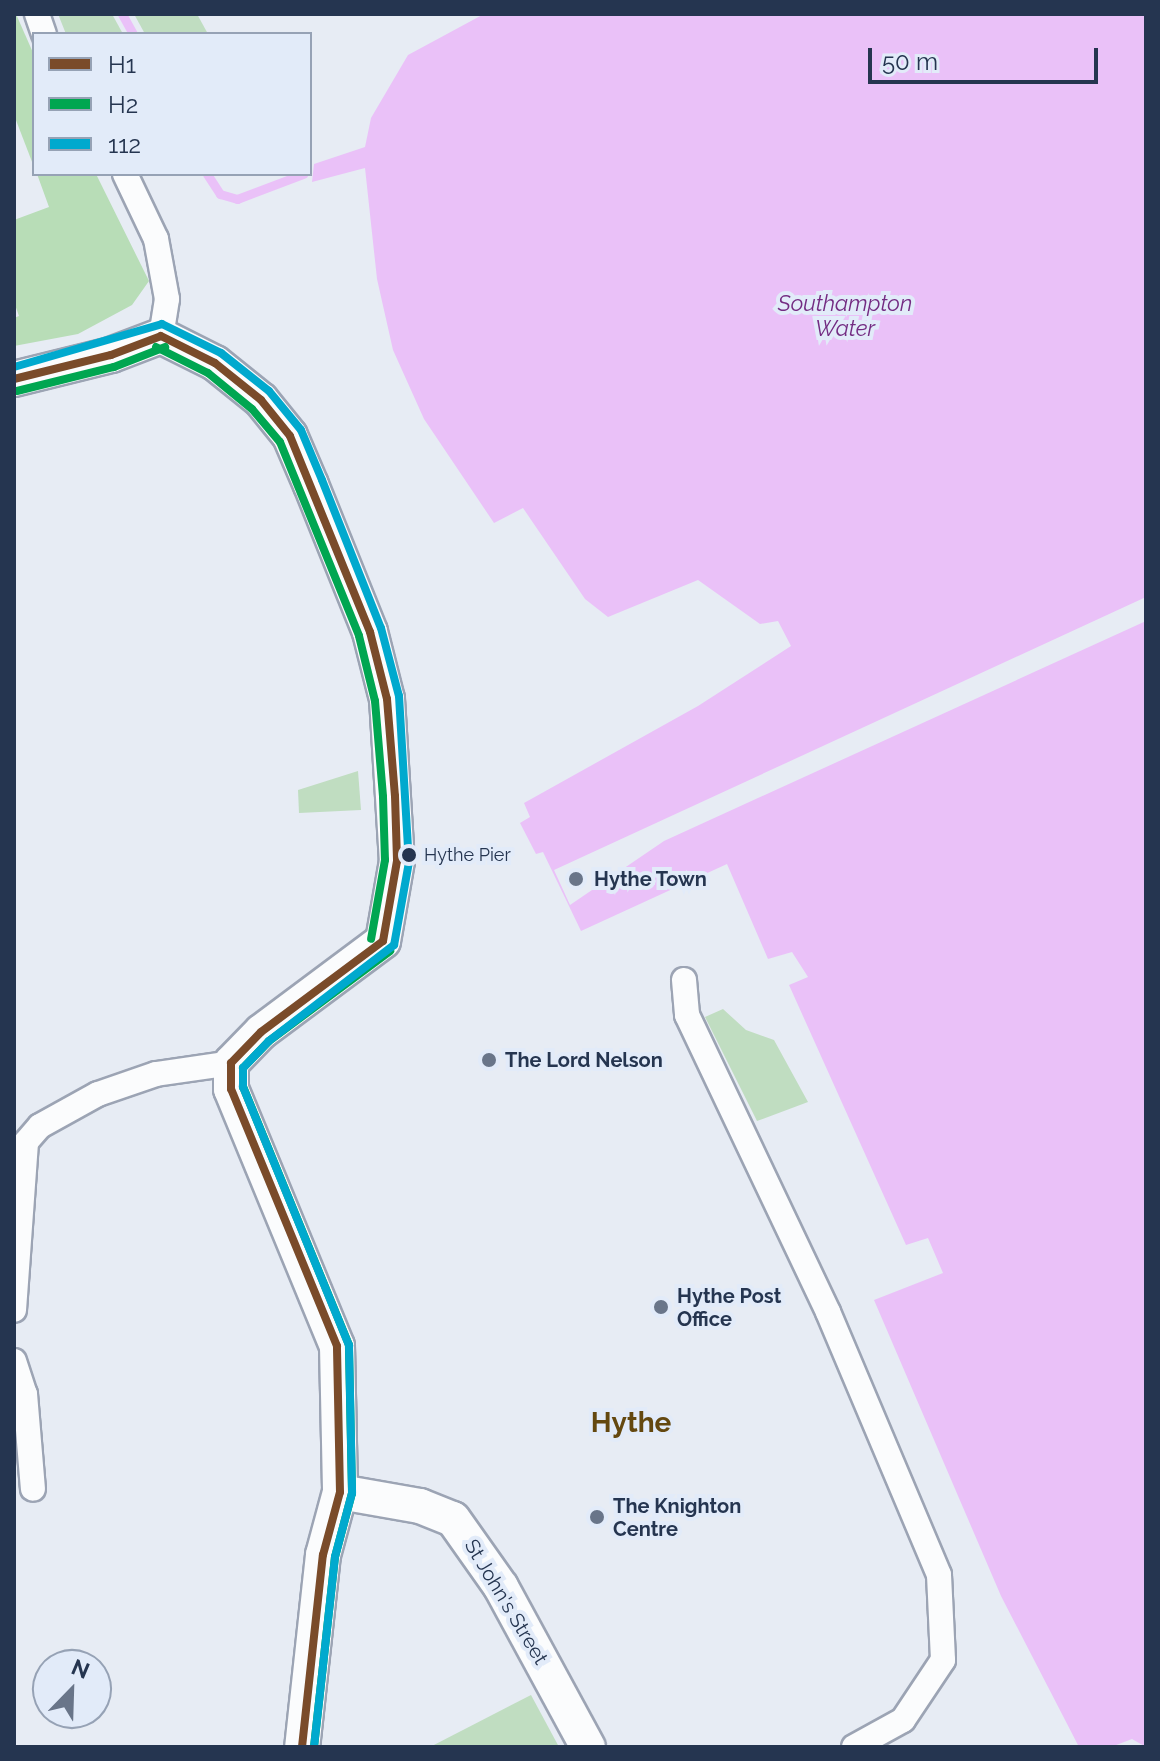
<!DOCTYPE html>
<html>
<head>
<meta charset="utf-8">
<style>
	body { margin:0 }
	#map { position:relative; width:1160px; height:1761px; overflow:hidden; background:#e7ecf4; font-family:Raleway,sans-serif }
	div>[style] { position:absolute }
	.green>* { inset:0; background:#c0ddc1 }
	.forest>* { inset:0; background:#b8ddb7 }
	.water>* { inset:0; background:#eac1f8 }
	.pier>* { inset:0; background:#e7ecf4 }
	.stream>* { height:9px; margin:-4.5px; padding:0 4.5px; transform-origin:4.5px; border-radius:4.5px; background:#eac1f8 }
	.roads { filter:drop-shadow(2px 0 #9ca4b4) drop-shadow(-2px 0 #9ca4b4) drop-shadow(0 2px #9ca4b4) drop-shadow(0 -2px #9ca4b4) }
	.street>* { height:24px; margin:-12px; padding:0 12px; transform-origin:12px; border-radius:12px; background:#fbfcfd }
	.secondary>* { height:34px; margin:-17px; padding:0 17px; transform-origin:17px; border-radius:17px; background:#fbfcfd }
	.bus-1>* { height:8px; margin:-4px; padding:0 4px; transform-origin:4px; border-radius:4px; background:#7a4b2a }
	.bus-2>* { height:8px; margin:-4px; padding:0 4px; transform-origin:4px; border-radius:4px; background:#00a651 }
	.bus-3>* { height:8px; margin:-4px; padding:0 4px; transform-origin:4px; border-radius:4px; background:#00a9ce }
	.dots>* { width:22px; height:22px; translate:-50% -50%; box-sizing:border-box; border:4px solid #e2ebf9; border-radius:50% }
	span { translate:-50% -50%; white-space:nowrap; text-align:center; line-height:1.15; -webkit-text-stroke:8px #e2ebf9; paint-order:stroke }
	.bus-label { font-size:18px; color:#253550 }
	.left { translate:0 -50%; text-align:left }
	.poi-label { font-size:20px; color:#253550; font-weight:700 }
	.street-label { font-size:20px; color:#253550 }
	.water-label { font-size:22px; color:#732b82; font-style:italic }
	.district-label { font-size:28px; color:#64480f; font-weight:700 }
	.frame { position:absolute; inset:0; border:16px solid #253550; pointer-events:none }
	.legend { position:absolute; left:32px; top:32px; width:280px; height:144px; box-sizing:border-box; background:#e2ebf9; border:2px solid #96a2b5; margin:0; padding:10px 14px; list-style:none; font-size:24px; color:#253550 }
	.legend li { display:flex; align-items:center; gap:16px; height:40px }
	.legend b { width:40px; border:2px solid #96a2b5 }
	.north { position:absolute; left:32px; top:1649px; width:80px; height:80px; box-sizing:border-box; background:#e2ebf9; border:2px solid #96a2b5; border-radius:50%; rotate:23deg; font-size:22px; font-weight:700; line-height:32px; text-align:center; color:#253550 }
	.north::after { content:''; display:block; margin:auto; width:28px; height:36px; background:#697589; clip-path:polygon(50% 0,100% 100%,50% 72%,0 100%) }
	.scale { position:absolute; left:868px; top:48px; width:230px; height:36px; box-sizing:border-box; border:4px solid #253550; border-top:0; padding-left:10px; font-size:24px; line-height:28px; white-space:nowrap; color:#253550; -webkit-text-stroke:6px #e2ebf9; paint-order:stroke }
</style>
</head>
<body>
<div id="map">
	<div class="green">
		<div style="clip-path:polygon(58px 14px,112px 14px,123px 34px,66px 34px)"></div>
		<div style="clip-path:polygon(134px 14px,197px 14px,208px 34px,145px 34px)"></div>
		<div style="clip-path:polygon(358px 771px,361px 810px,299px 813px,298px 790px)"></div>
		<div style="clip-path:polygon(723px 1009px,746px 1030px,774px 1040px,808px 1102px,757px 1121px,705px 1017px)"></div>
		<div style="clip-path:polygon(531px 1695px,559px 1747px,430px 1747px)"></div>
	</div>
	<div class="forest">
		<div style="clip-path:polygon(16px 14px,34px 55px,34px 167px,14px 115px)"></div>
		<div style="clip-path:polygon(37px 174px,96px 174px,149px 281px,132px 305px,78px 334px,14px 346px,14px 318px,19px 316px,14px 302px,14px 220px,49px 207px)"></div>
	</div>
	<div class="water">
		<div style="clip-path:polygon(484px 14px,1146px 14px,1146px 1747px,1132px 1739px,1111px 1747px,1079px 1747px,1001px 1596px,874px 1300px,943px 1273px,928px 1238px,906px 1245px,789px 985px,808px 977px,792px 952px,768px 959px,727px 864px,581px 931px,543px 852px,536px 854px,520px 823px,530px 817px,524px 803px,698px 706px,791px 646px,778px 621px,760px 624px,698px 580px,608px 617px,585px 599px,523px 508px,494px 523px,424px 419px,393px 350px,377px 279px,365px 168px,312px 182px,314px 164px,365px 147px,371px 118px,408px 55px)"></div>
	</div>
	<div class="pier">
		<div style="clip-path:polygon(1146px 597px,1146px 621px,664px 841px,570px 905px,554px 870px)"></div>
	</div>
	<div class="stream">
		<div style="left:122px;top:14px;width:23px;rotate:61deg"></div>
		<div style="left:207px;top:174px;width:24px;rotate:57deg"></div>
		<div style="left:220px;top:194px;width:18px;rotate:16deg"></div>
		<div style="left:237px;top:199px;width:71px;rotate:-20.7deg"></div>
	</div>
	<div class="roads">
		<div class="street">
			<div style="left:37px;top:14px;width:21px;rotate:71deg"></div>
			<div style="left:125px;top:174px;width:72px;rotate:64.5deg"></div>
			<div style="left:156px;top:239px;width:61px;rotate:79.6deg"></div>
			<div style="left:167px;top:299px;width:37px;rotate:99deg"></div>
			<div style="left:684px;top:980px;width:35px;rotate:85deg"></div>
			<div style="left:687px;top:1015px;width:329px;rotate:64.6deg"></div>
			<div style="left:828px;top:1312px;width:285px;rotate:67.1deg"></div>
			<div style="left:939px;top:1575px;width:85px;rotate:87.3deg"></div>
			<div style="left:943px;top:1660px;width:72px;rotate:123.7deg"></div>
			<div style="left:903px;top:1720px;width:56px;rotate:151.1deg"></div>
			<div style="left:14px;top:1310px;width:168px;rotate:-85.9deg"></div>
			<div style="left:26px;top:1142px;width:21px;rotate:-49deg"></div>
			<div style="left:40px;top:1126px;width:66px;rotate:-28.9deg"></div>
			<div style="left:98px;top:1094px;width:61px;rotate:-19deg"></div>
			<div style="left:156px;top:1074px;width:76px;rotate:-8.3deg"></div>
			<div style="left:14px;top:1361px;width:35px;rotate:72deg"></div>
			<div style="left:25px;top:1394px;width:95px;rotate:85.2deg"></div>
		</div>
		<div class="secondary">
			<div style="left:14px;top:379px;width:100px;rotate:-13.9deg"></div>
			<div style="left:111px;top:355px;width:53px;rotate:-20.8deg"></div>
			<div style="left:161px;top:336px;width:60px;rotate:26.6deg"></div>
			<div style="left:215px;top:363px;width:59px;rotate:38.8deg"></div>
			<div style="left:261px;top:400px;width:46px;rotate:51.1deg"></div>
			<div style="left:290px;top:436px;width:53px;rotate:66.8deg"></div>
			<div style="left:311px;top:485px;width:158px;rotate:68.1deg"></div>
			<div style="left:370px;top:632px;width:69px;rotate:75.8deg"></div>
			<div style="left:387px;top:699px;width:162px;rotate:86.5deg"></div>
			<div style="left:397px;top:861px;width:81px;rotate:99.9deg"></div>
			<div style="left:383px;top:941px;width:152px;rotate:143.3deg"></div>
			<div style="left:261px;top:1032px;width:43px;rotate:134.1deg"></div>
			<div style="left:231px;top:1063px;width:26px;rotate:90deg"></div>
			<div style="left:231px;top:1089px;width:278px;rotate:67.6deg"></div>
			<div style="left:337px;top:1346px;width:146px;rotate:88.8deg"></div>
			<div style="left:340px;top:1492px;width:65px;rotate:105.1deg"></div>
			<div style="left:323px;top:1555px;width:193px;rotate:96.2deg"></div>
			<div style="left:340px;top:1492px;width:81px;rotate:9.9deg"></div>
			<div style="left:420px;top:1506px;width:35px;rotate:22deg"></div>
			<div style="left:453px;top:1519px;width:83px;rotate:54.8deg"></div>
			<div style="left:501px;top:1587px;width:182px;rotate:61.5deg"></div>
		</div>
	</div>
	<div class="bus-1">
		<div style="left:161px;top:336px;width:60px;rotate:26.6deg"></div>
		<div style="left:215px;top:363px;width:59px;rotate:38.8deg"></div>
		<div style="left:261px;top:400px;width:46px;rotate:51.1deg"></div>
		<div style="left:290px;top:436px;width:212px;rotate:67.8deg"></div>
		<div style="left:370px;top:632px;width:69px;rotate:75.8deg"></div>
		<div style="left:387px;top:699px;width:97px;rotate:85.3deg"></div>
		<div style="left:395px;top:796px;width:65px;rotate:88.2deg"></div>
		<div style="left:397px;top:861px;width:81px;rotate:99.9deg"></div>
		<div style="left:14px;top:379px;width:100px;rotate:-13.9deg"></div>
		<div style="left:111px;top:355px;width:53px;rotate:-20.8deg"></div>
		<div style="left:302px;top:1747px;width:193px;rotate:-83.8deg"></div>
		<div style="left:323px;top:1555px;width:65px;rotate:-74.9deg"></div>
		<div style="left:340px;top:1492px;width:146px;rotate:-91.2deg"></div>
		<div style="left:337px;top:1346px;width:278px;rotate:-112.4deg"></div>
		<div style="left:231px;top:1089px;width:26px;rotate:-90deg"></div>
		<div style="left:231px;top:1063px;width:43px;rotate:-45.9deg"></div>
		<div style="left:261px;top:1032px;width:152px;rotate:-36.7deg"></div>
	</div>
	<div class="bus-2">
		<div style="left:156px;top:347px;width:58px;rotate:26.6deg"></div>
		<div style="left:208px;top:373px;width:57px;rotate:39.3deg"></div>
		<div style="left:252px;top:409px;width:43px;rotate:49.7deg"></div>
		<div style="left:280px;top:442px;width:209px;rotate:67.8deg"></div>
		<div style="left:359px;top:636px;width:67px;rotate:76.2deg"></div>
		<div style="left:375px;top:701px;width:96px;rotate:85.2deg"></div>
		<div style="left:383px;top:797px;width:63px;rotate:88.2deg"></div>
		<div style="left:385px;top:860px;width:80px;rotate:100deg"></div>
		<div style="left:17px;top:391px;width:100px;rotate:-13.9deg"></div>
		<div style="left:114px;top:367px;width:55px;rotate:-21.4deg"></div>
		<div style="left:314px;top:1747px;width:191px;rotate:-83.7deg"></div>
		<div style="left:335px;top:1557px;width:66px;rotate:-75.1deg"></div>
		<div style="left:352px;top:1493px;width:148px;rotate:-91.2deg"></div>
		<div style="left:349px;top:1345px;width:279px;rotate:-112.3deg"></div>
		<div style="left:243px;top:1087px;width:19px;rotate:-90deg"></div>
		<div style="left:243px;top:1068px;width:37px;rotate:-46deg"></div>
		<div style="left:269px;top:1041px;width:151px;rotate:-36.6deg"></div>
	</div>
	<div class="bus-3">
		<div style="left:14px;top:367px;width:154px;rotate:-16.2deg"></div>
		<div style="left:162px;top:324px;width:66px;rotate:26.2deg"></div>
		<div style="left:221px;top:353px;width:61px;rotate:38.4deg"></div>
		<div style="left:269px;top:391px;width:50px;rotate:50.6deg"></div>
		<div style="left:301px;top:430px;width:54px;rotate:67.2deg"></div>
		<div style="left:322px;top:480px;width:159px;rotate:68.3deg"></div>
		<div style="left:381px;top:628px;width:70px;rotate:75.2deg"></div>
		<div style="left:399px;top:696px;width:166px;rotate:86.6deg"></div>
		<div style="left:409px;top:862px;width:84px;rotate:100.2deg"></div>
		<div style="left:394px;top:945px;width:158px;rotate:142.5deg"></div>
		<div style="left:269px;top:1041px;width:37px;rotate:134deg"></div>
		<div style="left:243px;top:1068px;width:19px;rotate:90deg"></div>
		<div style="left:243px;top:1087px;width:279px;rotate:67.7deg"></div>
		<div style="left:349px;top:1345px;width:148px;rotate:88.8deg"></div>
		<div style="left:352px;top:1493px;width:66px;rotate:104.9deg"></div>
		<div style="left:335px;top:1557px;width:191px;rotate:96.3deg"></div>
	</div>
	<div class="dots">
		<div style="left:409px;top:855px;background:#253550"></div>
		<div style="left:576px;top:879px;background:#697589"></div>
		<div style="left:489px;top:1060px;background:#697589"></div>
		<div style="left:661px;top:1307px;background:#697589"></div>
		<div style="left:597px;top:1517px;background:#697589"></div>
	</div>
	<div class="bus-label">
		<span class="left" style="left:424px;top:855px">Hythe Pier</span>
	</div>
	<div class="poi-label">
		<span class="left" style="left:594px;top:879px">Hythe Town</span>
		<span class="left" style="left:505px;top:1060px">The Lord Nelson</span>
		<span class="left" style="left:677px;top:1308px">Hythe Post<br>Office</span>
		<span class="left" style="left:613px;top:1518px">The Knighton<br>Centre</span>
	</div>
	<div class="street-label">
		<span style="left:506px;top:1602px;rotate:59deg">St John's Street</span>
	</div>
	<div class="water-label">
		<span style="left:845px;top:316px">Southampton<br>Water</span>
	</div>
	<div class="district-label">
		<span style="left:631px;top:1423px">Hythe</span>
	</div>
	<div class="frame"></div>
	<ul class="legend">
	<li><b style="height:10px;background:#7a4b2a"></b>H1</li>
	<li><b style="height:10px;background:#00a651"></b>H2</li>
	<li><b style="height:10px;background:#00a9ce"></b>112</li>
	</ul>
	<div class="north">N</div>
	<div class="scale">50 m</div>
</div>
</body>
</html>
